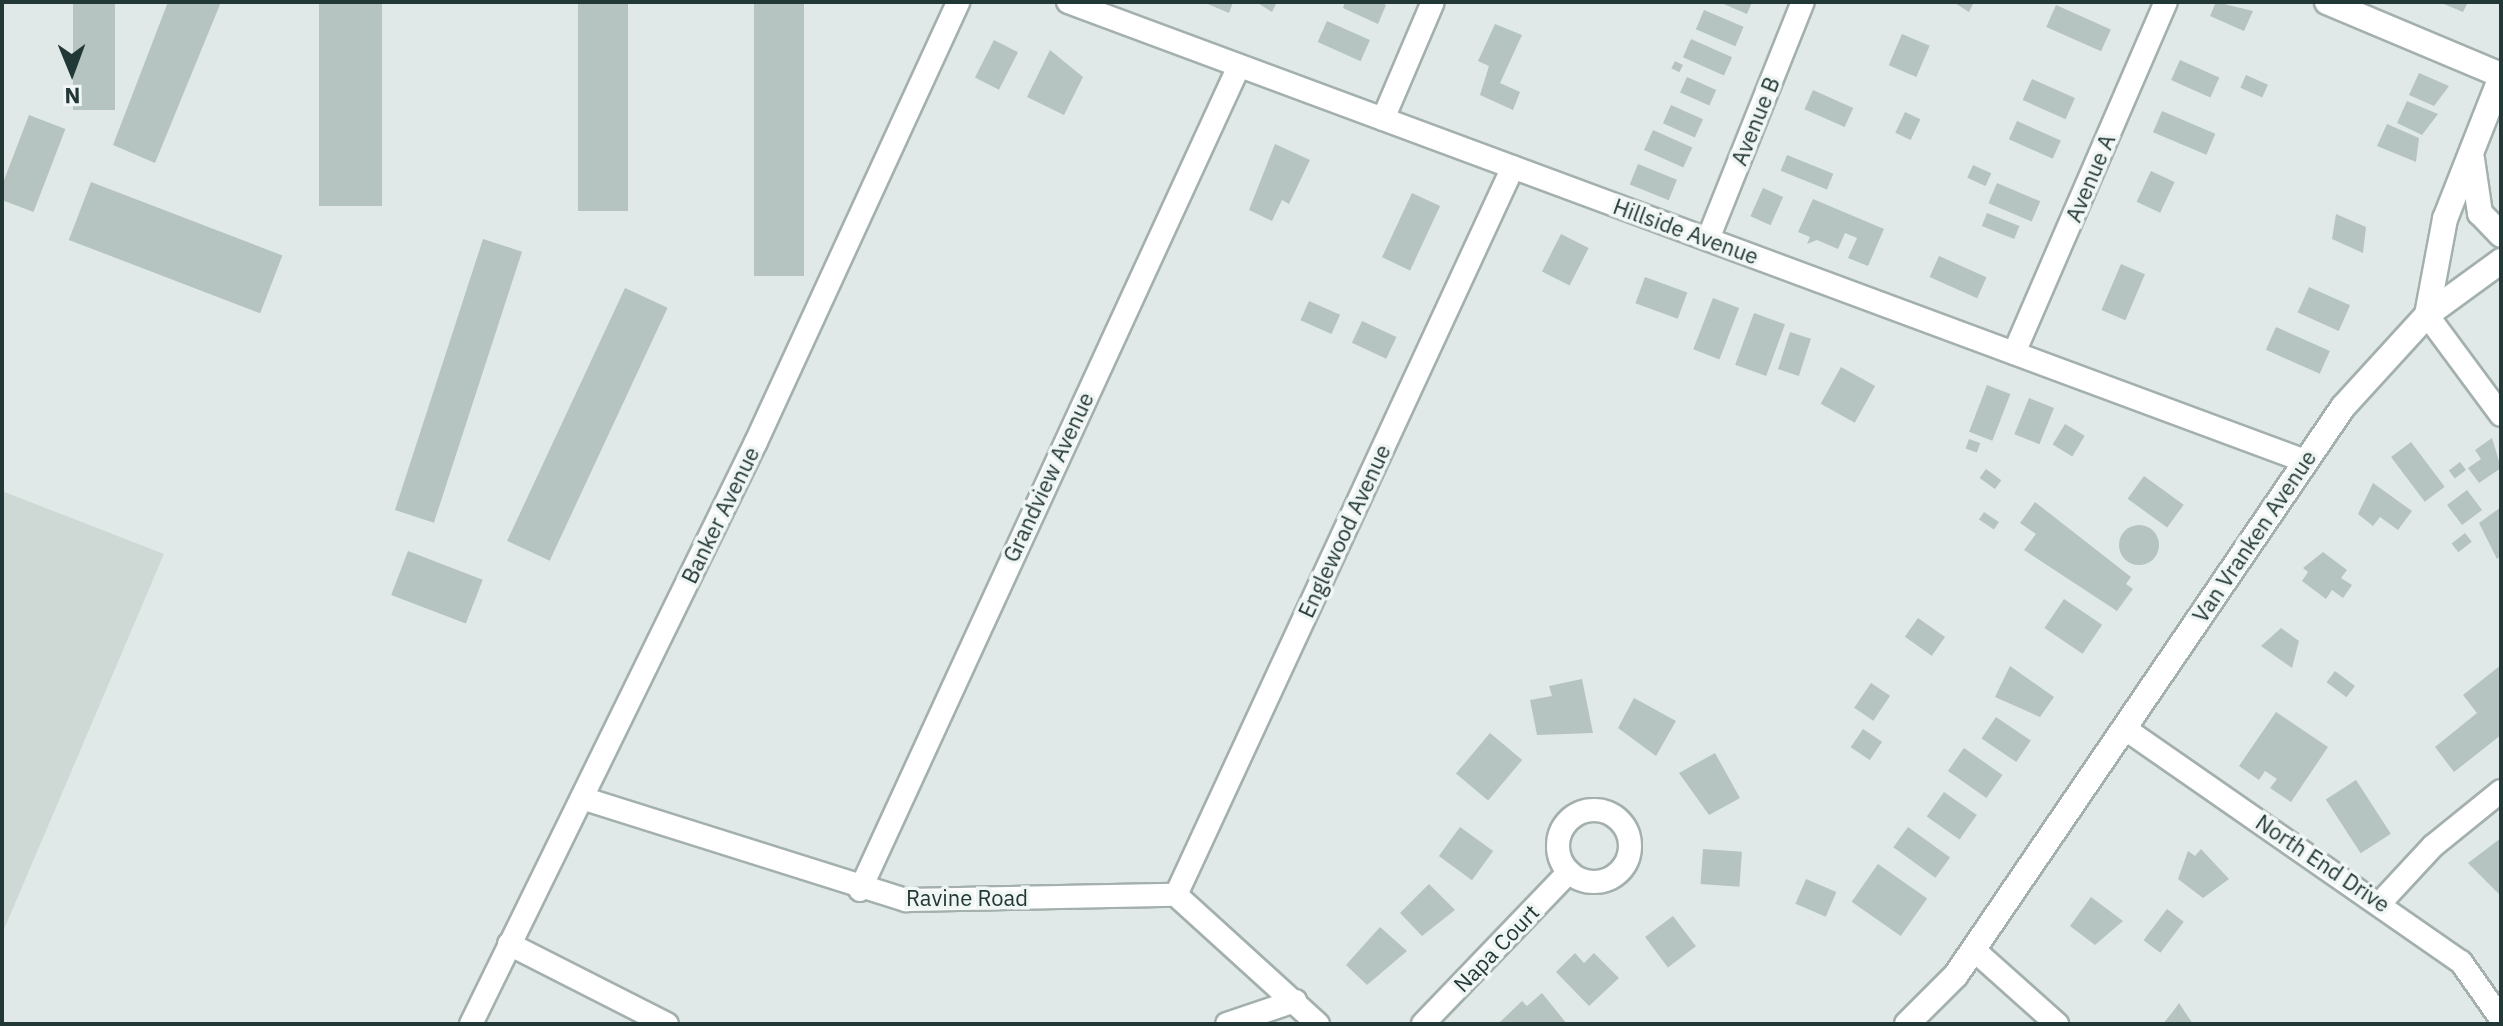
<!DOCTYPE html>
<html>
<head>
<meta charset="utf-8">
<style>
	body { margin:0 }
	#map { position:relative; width:2503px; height:1026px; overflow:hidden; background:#e0e9e7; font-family:"IBM Plex Sans",sans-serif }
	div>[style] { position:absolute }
	.built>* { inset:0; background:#ced9d6 }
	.building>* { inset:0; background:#b5c4c0; transform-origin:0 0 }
	.round { border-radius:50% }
	.roads { filter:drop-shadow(2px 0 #a3b0ae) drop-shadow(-2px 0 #a3b0ae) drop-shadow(0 2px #a3b0ae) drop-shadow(0 -2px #a3b0ae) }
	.minor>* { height:22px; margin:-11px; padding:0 11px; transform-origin:11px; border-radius:11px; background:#fff }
	.minor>.ring { margin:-11px; padding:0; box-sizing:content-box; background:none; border:22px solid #fff; border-radius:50% }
	.tertiary>* { height:24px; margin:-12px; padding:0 12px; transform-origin:12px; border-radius:12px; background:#fff }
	span { translate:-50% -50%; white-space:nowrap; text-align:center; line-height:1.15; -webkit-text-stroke:7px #f0f6f4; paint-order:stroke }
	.street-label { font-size:22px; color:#223836 }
	.frame { position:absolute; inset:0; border:4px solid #223836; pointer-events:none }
	.north { position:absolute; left:32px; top:32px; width:80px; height:80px; -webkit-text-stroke:6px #f0f6f4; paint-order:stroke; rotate:179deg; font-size:22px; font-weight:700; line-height:32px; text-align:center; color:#223836 }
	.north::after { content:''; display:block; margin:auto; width:28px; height:36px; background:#223836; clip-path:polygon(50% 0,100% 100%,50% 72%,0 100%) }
</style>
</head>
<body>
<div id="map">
	<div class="built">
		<div style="clip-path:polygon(2px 491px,164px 554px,2px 934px)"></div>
	</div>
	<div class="building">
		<div style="left:73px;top:2px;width:42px;height:108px"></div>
		<div style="clip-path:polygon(168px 2px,221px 2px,155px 163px,113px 145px)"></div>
		<div style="left:319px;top:2px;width:63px;height:204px"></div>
		<div style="left:578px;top:2px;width:50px;height:209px"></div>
		<div style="left:754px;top:2px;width:50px;height:274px"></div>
		<div style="clip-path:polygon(1203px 2px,1233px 2px,1229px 13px)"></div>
		<div style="clip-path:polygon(1256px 2px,1277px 2px,1272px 12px)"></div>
		<div style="clip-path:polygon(1345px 2px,1380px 2px,1386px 5px,1378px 24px,1343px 8px)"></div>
		<div style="clip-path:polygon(1719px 2px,1752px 2px,1747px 14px)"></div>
		<div style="clip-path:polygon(1953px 2px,1974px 2px,1969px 12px)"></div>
		<div style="clip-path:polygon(2216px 2px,2253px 11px,2244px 31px,2210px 16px)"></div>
		<div style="clip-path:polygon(2439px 2px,2468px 2px,2463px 12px)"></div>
		<div style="left:2056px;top:5px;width:60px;height:24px;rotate:24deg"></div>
		<div style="left:1704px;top:10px;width:43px;height:21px;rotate:23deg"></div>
		<div style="left:1327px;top:21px;width:47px;height:23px;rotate:24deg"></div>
		<div style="clip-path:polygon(1495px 24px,1522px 35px,1500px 83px,1520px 92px,1513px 110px,1480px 95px,1489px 66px,1478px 61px)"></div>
		<div style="left:1902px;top:34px;width:30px;height:34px;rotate:23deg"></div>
		<div style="left:1691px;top:39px;width:45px;height:20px;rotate:24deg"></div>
		<div style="left:994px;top:40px;width:27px;height:42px;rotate:27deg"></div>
		<div style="clip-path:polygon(1050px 50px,1083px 77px,1064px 115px,1027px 97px)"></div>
		<div style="left:2180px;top:60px;width:43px;height:22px;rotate:24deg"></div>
		<div style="left:1675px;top:61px;width:9px;height:8px;rotate:27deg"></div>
		<div style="clip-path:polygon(2419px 73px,2449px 86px,2434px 106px,2409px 95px)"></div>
		<div style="left:2246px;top:75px;width:24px;height:14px;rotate:24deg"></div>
		<div style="left:1687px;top:77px;width:32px;height:17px;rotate:24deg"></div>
		<div style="left:2032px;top:79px;width:47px;height:23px;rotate:24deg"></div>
		<div style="left:1813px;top:90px;width:44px;height:21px;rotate:24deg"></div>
		<div style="clip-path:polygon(2407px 101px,2438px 114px,2422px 135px,2397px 123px)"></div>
		<div style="left:1671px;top:105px;width:35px;height:20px;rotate:24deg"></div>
		<div style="left:2162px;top:111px;width:58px;height:23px;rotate:23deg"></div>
		<div style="left:1905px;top:112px;width:17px;height:23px;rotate:25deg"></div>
		<div style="left:29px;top:115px;width:39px;height:89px;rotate:21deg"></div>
		<div style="left:2017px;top:121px;width:48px;height:20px;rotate:24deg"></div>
		<div style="clip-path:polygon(2387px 124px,2419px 138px,2416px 162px,2377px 146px)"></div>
		<div style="left:1653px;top:130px;width:43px;height:22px;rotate:24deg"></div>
		<div style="clip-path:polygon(1275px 144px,1310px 160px,1289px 204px,1282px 200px,1272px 221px,1249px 210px)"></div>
		<div style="left:1787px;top:155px;width:50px;height:17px;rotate:22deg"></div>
		<div style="left:1638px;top:164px;width:42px;height:22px;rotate:22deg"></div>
		<div style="left:1973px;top:165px;width:20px;height:14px;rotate:24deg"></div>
		<div style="left:2151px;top:171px;width:26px;height:34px;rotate:25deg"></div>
		<div style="left:91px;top:182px;width:205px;height:62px;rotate:21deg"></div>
		<div style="left:1997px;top:183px;width:47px;height:22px;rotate:23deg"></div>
		<div style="left:1763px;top:188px;width:22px;height:31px;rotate:24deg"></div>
		<div style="left:1412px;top:193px;width:31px;height:71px;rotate:25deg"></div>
		<div style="clip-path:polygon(1813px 199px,1884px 229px,1868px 266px,1848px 258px,1857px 238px,1845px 233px,1838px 249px,1817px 240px,1807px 244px,1810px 237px,1798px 232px)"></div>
		<div style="left:1987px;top:213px;width:35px;height:14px;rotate:22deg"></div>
		<div style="clip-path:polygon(2336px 214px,2366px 227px,2363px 253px,2332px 239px)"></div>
		<div style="left:1561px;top:234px;width:31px;height:42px;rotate:27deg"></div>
		<div style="left:483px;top:239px;width:41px;height:285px;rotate:18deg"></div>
		<div style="left:1939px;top:256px;width:52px;height:23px;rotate:24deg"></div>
		<div style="left:2121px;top:264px;width:26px;height:50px;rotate:23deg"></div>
		<div style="left:1645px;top:277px;width:45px;height:28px;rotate:20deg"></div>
		<div style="left:2309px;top:287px;width:45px;height:28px;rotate:24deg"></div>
		<div style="left:625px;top:288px;width:47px;height:279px;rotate:25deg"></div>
		<div style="left:1713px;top:298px;width:28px;height:55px;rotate:21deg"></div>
		<div style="left:1309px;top:301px;width:34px;height:21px;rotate:24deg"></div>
		<div style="left:1754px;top:313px;width:33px;height:55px;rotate:20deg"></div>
		<div style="left:1362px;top:321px;width:38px;height:24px;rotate:25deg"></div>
		<div style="left:2276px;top:327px;width:59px;height:25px;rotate:24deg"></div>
		<div style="left:1790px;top:332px;width:22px;height:39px;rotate:18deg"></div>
		<div style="left:1841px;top:367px;width:39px;height:42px;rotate:29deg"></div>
		<div style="left:1987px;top:385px;width:25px;height:50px;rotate:21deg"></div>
		<div style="left:2029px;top:398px;width:27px;height:39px;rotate:22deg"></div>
		<div style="left:2065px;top:424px;width:23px;height:24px;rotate:31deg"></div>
		<div style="clip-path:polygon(2492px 438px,2501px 468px,2479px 483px,2468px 468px,2481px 459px,2475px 450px)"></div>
		<div style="left:1969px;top:439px;width:12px;height:10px;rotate:20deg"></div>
		<div style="left:2411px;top:442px;width:56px;height:25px;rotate:53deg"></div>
		<div style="left:2460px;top:462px;width:10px;height:14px;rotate:53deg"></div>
		<div style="left:1986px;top:469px;width:19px;height:11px;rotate:36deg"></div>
		<div style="left:2144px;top:476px;width:49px;height:28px;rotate:36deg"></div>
		<div style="clip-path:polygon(2373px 483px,2412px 511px,2398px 530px,2380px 517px,2373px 526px,2358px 514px)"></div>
		<div style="left:2467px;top:490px;width:25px;height:25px;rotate:53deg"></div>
		<div style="clip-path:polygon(2035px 502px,2131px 577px,2126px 584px,2133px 589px,2117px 611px,2024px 550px,2036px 534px,2020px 523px)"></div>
		<div style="clip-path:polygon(2501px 507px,2501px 556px,2497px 559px,2479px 523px)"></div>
		<div style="left:1984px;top:512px;width:18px;height:9px;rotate:34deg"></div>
		<div class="round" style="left:2119px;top:525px;width:40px;height:40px"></div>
		<div style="left:2465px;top:533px;width:11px;height:17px;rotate:52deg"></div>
		<div style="left:408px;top:551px;width:80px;height:47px;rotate:21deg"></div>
		<div style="clip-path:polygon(2323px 552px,2347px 570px,2341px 578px,2352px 585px,2343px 598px,2332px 590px,2326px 599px,2302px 581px,2308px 572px,2303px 568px)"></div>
		<div style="left:2064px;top:599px;width:46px;height:35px;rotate:34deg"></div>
		<div style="left:1918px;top:618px;width:33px;height:23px;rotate:35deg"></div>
		<div style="clip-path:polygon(2281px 628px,2299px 641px,2292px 668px,2261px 646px)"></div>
		<div style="clip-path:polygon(2501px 665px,2501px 735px,2454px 772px,2435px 747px,2477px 713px,2463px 695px)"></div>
		<div style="clip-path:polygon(2010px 666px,2054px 697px,2040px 717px,1995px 697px)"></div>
		<div style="left:2335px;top:671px;width:25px;height:14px;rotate:37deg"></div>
		<div style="clip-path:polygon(1582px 679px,1593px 733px,1537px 735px,1530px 700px,1552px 696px,1549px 686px)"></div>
		<div style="left:1871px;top:683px;width:23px;height:30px;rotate:34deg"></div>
		<div style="clip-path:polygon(1634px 698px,1676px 721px,1656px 756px,1618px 728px)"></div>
		<div style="clip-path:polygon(2276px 712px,2328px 747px,2291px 802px,2270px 788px,2277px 779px,2265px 771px,2259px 780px,2239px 766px)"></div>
		<div style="left:1996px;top:717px;width:42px;height:26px;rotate:34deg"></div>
		<div style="left:1863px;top:729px;width:23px;height:22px;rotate:34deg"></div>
		<div style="left:1490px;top:733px;width:42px;height:53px;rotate:40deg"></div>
		<div style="left:1964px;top:748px;width:47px;height:28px;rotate:35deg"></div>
		<div style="clip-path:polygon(1715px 753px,1740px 798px,1709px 815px,1679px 773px)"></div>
		<div style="left:2356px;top:780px;width:64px;height:36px;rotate:57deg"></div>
		<div style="left:1944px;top:792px;width:40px;height:30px;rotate:35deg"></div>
		<div style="left:1460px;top:827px;width:41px;height:36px;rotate:36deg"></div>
		<div style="left:1908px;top:827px;width:52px;height:25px;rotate:36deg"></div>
		<div style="clip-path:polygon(2501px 838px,2501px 896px,2468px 863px)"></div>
		<div style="left:1703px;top:849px;width:39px;height:35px;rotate:4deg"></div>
		<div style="clip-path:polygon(2201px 849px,2229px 879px,2203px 898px,2178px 879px,2188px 851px,2195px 856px)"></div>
		<div style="left:1878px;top:864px;width:60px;height:46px;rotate:35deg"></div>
		<div style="left:1806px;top:879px;width:33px;height:27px;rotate:23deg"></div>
		<div style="clip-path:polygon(1429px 884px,1455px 910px,1422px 936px,1400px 913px)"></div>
		<div style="clip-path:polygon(2091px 897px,2123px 921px,2095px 945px,2070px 926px)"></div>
		<div style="left:2167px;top:909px;width:21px;height:39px;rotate:37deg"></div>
		<div style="left:1673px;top:916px;width:38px;height:35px;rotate:53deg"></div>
		<div style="clip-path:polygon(1380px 927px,1407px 951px,1367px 985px,1346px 965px)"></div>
		<div style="clip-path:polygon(1575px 953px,1584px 963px,1594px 953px,1619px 978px,1589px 1006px,1556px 972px)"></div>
		<div style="clip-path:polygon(1542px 993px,1567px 1024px,1500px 1022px,1522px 1001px,1527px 1006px)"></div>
		<div style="clip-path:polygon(2179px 1003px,2193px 1024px,2163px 1024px,2174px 1010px)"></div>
	</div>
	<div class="roads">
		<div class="minor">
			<div style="left:1068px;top:2px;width:1319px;rotate:20.36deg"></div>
			<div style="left:1383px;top:119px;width:127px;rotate:-66.9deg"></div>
			<div style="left:1708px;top:239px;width:255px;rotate:-68.2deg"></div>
			<div style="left:2427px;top:315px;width:124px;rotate:53.5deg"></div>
			<div style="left:2014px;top:353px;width:382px;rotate:-66.6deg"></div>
			<div style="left:2124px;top:728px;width:410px;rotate:34.8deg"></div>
			<div style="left:2461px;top:962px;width:70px;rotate:54.9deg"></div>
			<div style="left:582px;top:798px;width:340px;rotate:17.5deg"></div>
			<div style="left:906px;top:900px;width:270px;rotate:-1.1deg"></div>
			<div style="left:1176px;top:895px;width:192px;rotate:42.3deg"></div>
			<div class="ring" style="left:1558px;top:810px;width:50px;height:50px"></div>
			<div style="left:860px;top:890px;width:907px;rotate:-65.3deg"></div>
			<div style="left:1176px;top:895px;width:802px;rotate:-65.16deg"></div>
			<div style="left:2381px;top:902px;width:76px;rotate:-47.1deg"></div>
			<div style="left:2433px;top:846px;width:87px;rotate:-39deg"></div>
			<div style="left:509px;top:944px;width:177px;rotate:26.9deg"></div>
			<div style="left:1973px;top:949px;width:113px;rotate:41.8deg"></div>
			<div style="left:471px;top:1024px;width:648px;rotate:-63.91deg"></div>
			<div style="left:756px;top:442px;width:484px;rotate:-65.3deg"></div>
			<div style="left:1227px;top:1024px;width:72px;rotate:-18.7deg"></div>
			<div style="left:1423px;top:1024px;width:211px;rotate:-46.2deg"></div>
		</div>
		<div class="tertiary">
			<div style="left:2327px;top:2px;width:189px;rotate:22.8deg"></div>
			<div style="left:2472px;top:159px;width:55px;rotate:81.6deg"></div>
			<div style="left:2480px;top:213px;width:30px;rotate:46deg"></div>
			<div style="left:2427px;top:315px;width:98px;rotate:-79.4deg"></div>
			<div style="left:2445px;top:219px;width:153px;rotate:-68.5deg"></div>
			<div style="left:1907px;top:1024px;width:69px;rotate:-45deg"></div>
			<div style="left:1956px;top:975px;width:687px;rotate:-55.73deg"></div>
			<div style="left:2343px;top:407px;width:125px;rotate:-47.6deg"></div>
			<div style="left:2427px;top:315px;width:92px;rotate:-36.1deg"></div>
		</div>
	</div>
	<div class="street-label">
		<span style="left:1755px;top:121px;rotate:-68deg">Avenue B</span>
		<span style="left:2090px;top:178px;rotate:-67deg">Avenue A</span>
		<span style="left:1686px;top:231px;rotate:20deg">Hillside Avenue</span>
		<span style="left:1048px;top:477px;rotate:-65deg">Grandview Avenue</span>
		<span style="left:720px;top:515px;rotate:-64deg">Banker Avenue</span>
		<span style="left:1344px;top:531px;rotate:-65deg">Englewood Avenue</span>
		<span style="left:2254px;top:536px;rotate:-56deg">Van Vranken Avenue</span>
		<span style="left:2323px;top:863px;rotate:34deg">North End Drive</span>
		<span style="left:967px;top:898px">Ravine Road</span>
		<span style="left:1496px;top:948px;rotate:-46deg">Napa Court</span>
	</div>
	<div class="frame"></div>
	<div class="north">N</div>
</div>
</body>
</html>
